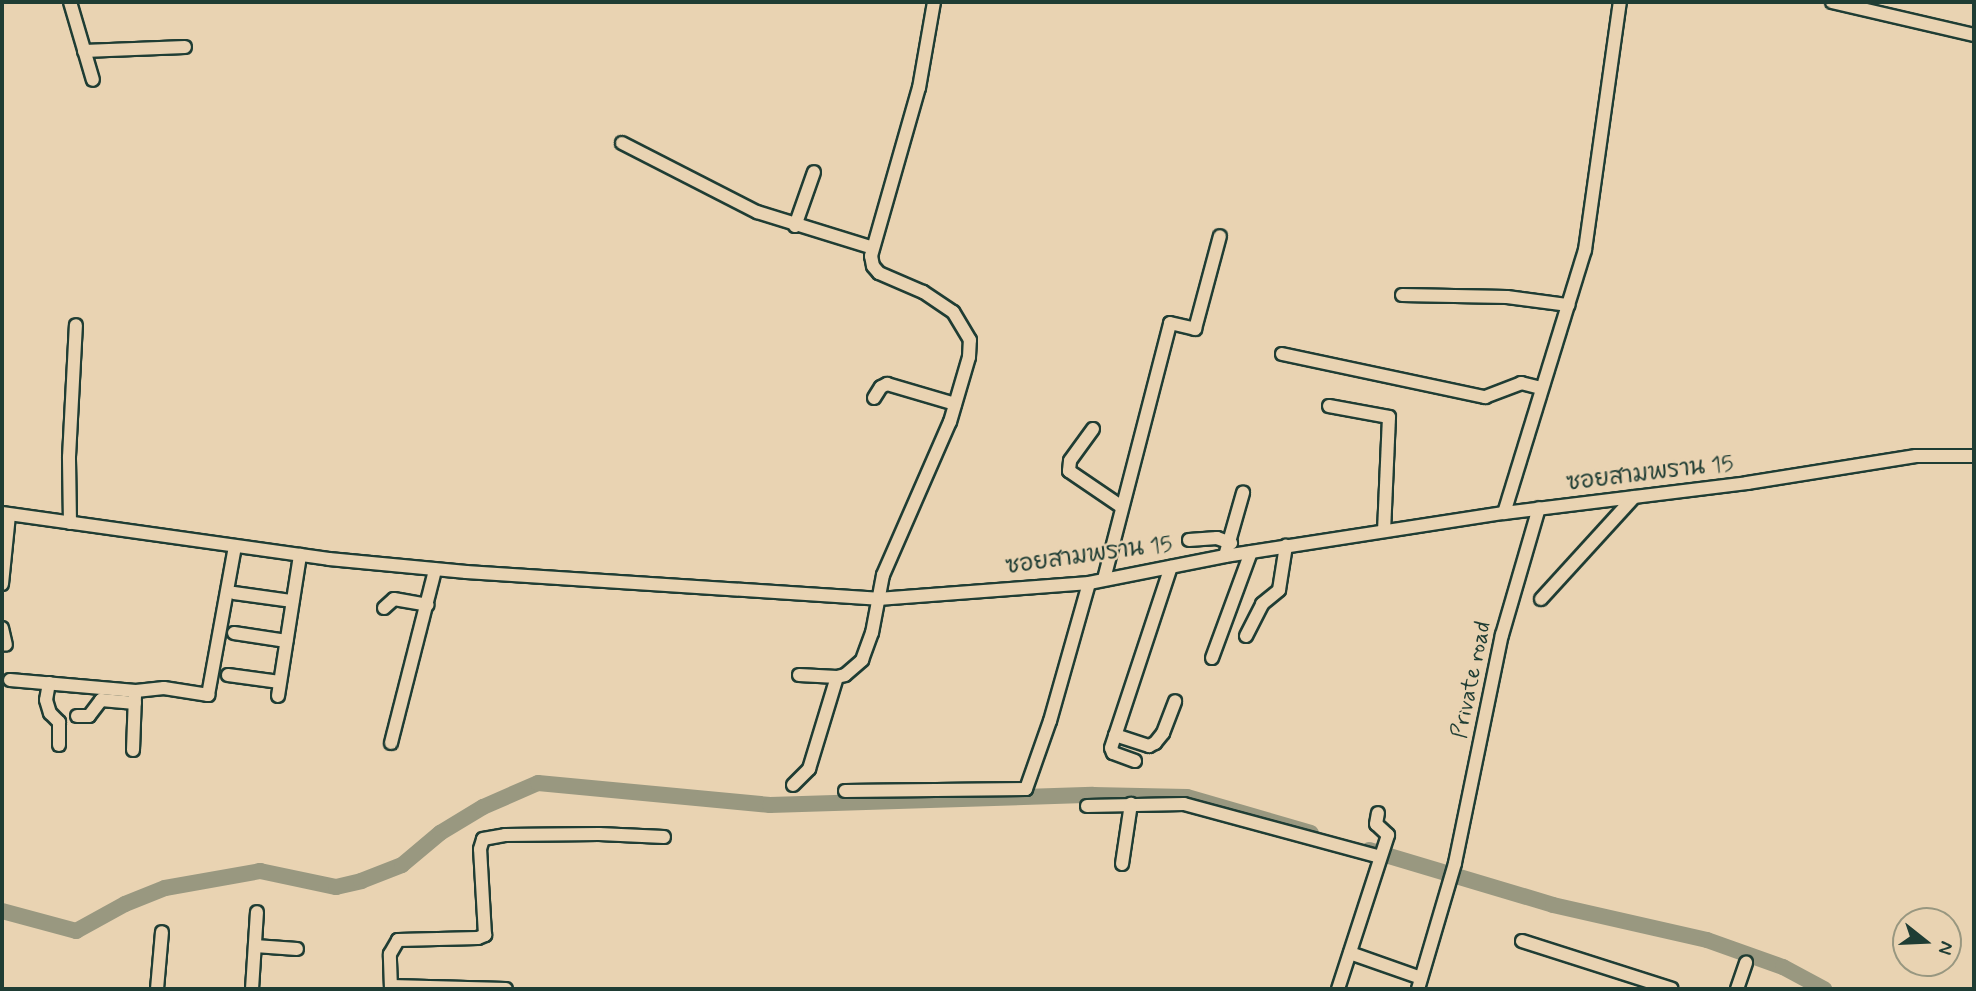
<!DOCTYPE html>
<html>
<head>
<meta charset="utf-8">
<style>
	body { margin:0 }
	#map { position:relative; width:1976px; height:991px; overflow:hidden; background:#e9d3b2; font-family:Mynerve,"Playpen Sans Thai",sans-serif }
	div>[style] { position:absolute }
	.river>* { height:16px; margin:-8px; padding:0 8px; transform-origin:8px; border-radius:8px; background:#999880 }
	.roads { filter:drop-shadow(2px 0 #1f3d34) drop-shadow(-2px 0 #1f3d34) drop-shadow(0 2px #1f3d34) drop-shadow(0 -2px #1f3d34) }
	.minor>* { height:12px; margin:-6px; padding:0 6px; transform-origin:6px; border-radius:6px; background:#e9d3b2 }
	span { translate:-50% -50%; white-space:nowrap; text-align:center; line-height:1.15; -webkit-text-stroke:5px #e9d3b2; paint-order:stroke }
	.street-label { font-size:23px; color:#1f3d34 }
	.frame { position:absolute; inset:0; border:4px solid #1f3d34; pointer-events:none }
	.north { position:absolute; left:1892px; top:907px; width:70px; height:70px; box-sizing:border-box; background:#e9d3b2; border:2px solid #989780; border-radius:50%; rotate:108deg; font-size:19px; font-weight:700; line-height:28px; text-align:center; color:#1f3d34 }
	.north::after { content:''; display:block; margin:auto; width:24px; height:32px; background:#1f3d34; clip-path:polygon(50% 0,100% 100%,50% 72%,0 100%) }
</style>
</head>
<body>
<div id="map">
	<div class="river">
		<div style="left:1369px;top:850px;width:192px;rotate:16.6deg"></div>
		<div style="left:1553px;top:905px;width:158px;rotate:12.8deg"></div>
		<div style="left:1707px;top:940px;width:81px;rotate:19.6deg"></div>
		<div style="left:1783px;top:967px;width:47px;rotate:28.2deg"></div>
		<div style="left:2px;top:911px;width:77px;rotate:15.1deg"></div>
		<div style="left:76px;top:931px;width:56px;rotate:-28.9deg"></div>
		<div style="left:125px;top:904px;width:43px;rotate:-21.8deg"></div>
		<div style="left:165px;top:888px;width:97px;rotate:-10.1deg"></div>
		<div style="left:260px;top:871px;width:78px;rotate:11.9deg"></div>
		<div style="left:336px;top:887px;width:26px;rotate:-13deg"></div>
		<div style="left:361px;top:881px;width:44px;rotate:-21.3deg"></div>
		<div style="left:402px;top:865px;width:50px;rotate:-40.1deg"></div>
		<div style="left:440px;top:833px;width:50px;rotate:-31.2deg"></div>
		<div style="left:483px;top:807px;width:60px;rotate:-23.6deg"></div>
		<div style="left:538px;top:783px;width:233px;rotate:5.4deg"></div>
		<div style="left:770px;top:805px;width:323px;rotate:-1.8deg"></div>
		<div style="left:1093px;top:795px;width:94px;rotate:1.2deg"></div>
		<div style="left:1187px;top:797px;width:129px;rotate:16.2deg"></div>
	</div>
	<div class="roads">
		<div class="minor">
			<div style="left:70px;top:2px;width:81px;rotate:73.6deg"></div>
			<div style="left:1832px;top:2px;width:146px;rotate:13.1deg"></div>
			<div style="left:84px;top:51px;width:101px;rotate:-2.3deg"></div>
			<div style="left:622px;top:143px;width:152px;rotate:27.1deg"></div>
			<div style="left:757px;top:212px;width:121px;rotate:17.2deg"></div>
			<div style="left:795px;top:226px;width:57px;rotate:-70.6deg"></div>
			<div style="left:1402px;top:295px;width:105px;rotate:1.1deg"></div>
			<div style="left:1507px;top:297px;width:62px;rotate:7.5deg"></div>
			<div style="left:1282px;top:354px;width:208px;rotate:12deg"></div>
			<div style="left:1485px;top:397px;width:39px;rotate:-21deg"></div>
			<div style="left:1521px;top:383px;width:21px;rotate:14deg"></div>
			<div style="left:874px;top:398px;width:13px;rotate:-58deg"></div>
			<div style="left:881px;top:387px;width:7px;rotate:-27deg"></div>
			<div style="left:887px;top:384px;width:71px;rotate:16.4deg"></div>
			<div style="left:1329px;top:406px;width:61px;rotate:10.4deg"></div>
			<div style="left:1389px;top:417px;width:114px;rotate:92.5deg"></div>
			<div style="left:1093px;top:429px;width:39px;rotate:126deg"></div>
			<div style="left:1070px;top:461px;width:10px;rotate:96deg"></div>
			<div style="left:1069px;top:471px;width:64px;rotate:34.2deg"></div>
			<div style="left:2px;top:513px;width:330px;rotate:8deg"></div>
			<div style="left:329px;top:559px;width:138px;rotate:5.4deg"></div>
			<div style="left:466px;top:572px;width:413px;rotate:3.7deg"></div>
			<div style="left:878px;top:599px;width:212px;rotate:-4.3deg"></div>
			<div style="left:1089px;top:583px;width:139px;rotate:-11.2deg"></div>
			<div style="left:1225px;top:556px;width:282px;rotate:-8.8deg"></div>
			<div style="left:1504px;top:513px;width:245px;rotate:-7deg"></div>
			<div style="left:1747px;top:483px;width:171px;rotate:-9.1deg"></div>
			<div style="left:1916px;top:456px;width:58px"></div>
			<div style="left:1504px;top:513px;width:275px;rotate:-72.9deg"></div>
			<div style="left:1585px;top:250px;width:250px;rotate:-82deg"></div>
			<div style="left:70px;top:523px;width:66px;rotate:-90.9deg"></div>
			<div style="left:69px;top:457px;width:132px;rotate:-87deg"></div>
			<div style="left:1189px;top:540px;width:28px;rotate:-4deg"></div>
			<div style="left:1217px;top:538px;width:15px;rotate:20deg"></div>
			<div style="left:1225px;top:556px;width:66px;rotate:-74.1deg"></div>
			<div style="left:1104px;top:579px;width:264px;rotate:-75.5deg"></div>
			<div style="left:1170px;top:323px;width:26px;rotate:13deg"></div>
			<div style="left:1195px;top:329px;width:96px;rotate:-75deg"></div>
			<div style="left:2px;top:584px;width:69px;rotate:-84.2deg"></div>
			<div style="left:234px;top:593px;width:59px;rotate:7.9deg"></div>
			<div style="left:1541px;top:599px;width:138px;rotate:-47.6deg"></div>
			<div style="left:384px;top:608px;width:13px;rotate:-42deg"></div>
			<div style="left:394px;top:599px;width:34px;rotate:10deg"></div>
			<div style="left:2px;top:628px;width:17px;rotate:77deg"></div>
			<div style="left:234px;top:633px;width:53px;rotate:8.7deg"></div>
			<div style="left:1246px;top:636px;width:36px;rotate:-63deg"></div>
			<div style="left:1262px;top:604px;width:22px;rotate:-39deg"></div>
			<div style="left:1279px;top:590px;width:45px;rotate:-81deg"></div>
			<div style="left:1212px;top:658px;width:113px;rotate:-69.8deg"></div>
			<div style="left:228px;top:675px;width:52px;rotate:7.7deg"></div>
			<div style="left:799px;top:675px;width:38px;rotate:3deg"></div>
			<div style="left:837px;top:677px;width:8px;rotate:-14deg"></div>
			<div style="left:845px;top:675px;width:23px;rotate:-41deg"></div>
			<div style="left:862px;top:660px;width:29px;rotate:-70deg"></div>
			<div style="left:872px;top:633px;width:59px;rotate:-79.3deg"></div>
			<div style="left:883px;top:575px;width:167px;rotate:-66.4deg"></div>
			<div style="left:950px;top:422px;width:68px;rotate:-73.7deg"></div>
			<div style="left:969px;top:357px;width:17px;rotate:-87deg"></div>
			<div style="left:970px;top:340px;width:33px;rotate:-121deg"></div>
			<div style="left:953px;top:312px;width:36px;rotate:-146deg"></div>
			<div style="left:923px;top:292px;width:48px;rotate:-156.6deg"></div>
			<div style="left:879px;top:273px;width:9px;rotate:-131deg"></div>
			<div style="left:873px;top:266px;width:10px;rotate:-101deg"></div>
			<div style="left:871px;top:256px;width:175px;rotate:-74.1deg"></div>
			<div style="left:919px;top:88px;width:87px;rotate:-80.1deg"></div>
			<div style="left:10px;top:680px;width:126px;rotate:5deg"></div>
			<div style="left:136px;top:691px;width:28px;rotate:-6deg"></div>
			<div style="left:164px;top:688px;width:45px;rotate:9deg"></div>
			<div style="left:208px;top:695px;width:151px;rotate:-79.7deg"></div>
			<div style="left:49px;top:683px;width:17px;rotate:100deg"></div>
			<div style="left:46px;top:700px;width:14px;rotate:73deg"></div>
			<div style="left:50px;top:713px;width:13px;rotate:45deg"></div>
			<div style="left:59px;top:722px;width:23px;rotate:90deg"></div>
			<div style="left:278px;top:696px;width:143px;rotate:-81.1deg"></div>
			<div style="left:77px;top:716px;width:12px"></div>
			<div style="left:89px;top:716px;width:20px;rotate:-53deg"></div>
			<div style="left:101px;top:700px;width:34px;rotate:5deg"></div>
			<div style="left:1115px;top:735px;width:36px;rotate:18deg"></div>
			<div style="left:1149px;top:746px;width:7px;rotate:-27deg"></div>
			<div style="left:1155px;top:743px;width:13px;rotate:-51deg"></div>
			<div style="left:1163px;top:733px;width:34px;rotate:-69deg"></div>
			<div style="left:391px;top:743px;width:179px;rotate:-75.7deg"></div>
			<div style="left:133px;top:750px;width:55px;rotate:-87.9deg"></div>
			<div style="left:1135px;top:761px;width:23px;rotate:-160deg"></div>
			<div style="left:1113px;top:753px;width:5px;rotate:-112deg"></div>
			<div style="left:1111px;top:748px;width:191px;rotate:-71.7deg"></div>
			<div style="left:793px;top:785px;width:23px;rotate:-45deg"></div>
			<div style="left:809px;top:769px;width:96px;rotate:-73.1deg"></div>
			<div style="left:845px;top:791px;width:181px;rotate:-0.6deg"></div>
			<div style="left:1026px;top:789px;width:72px;rotate:-70.6deg"></div>
			<div style="left:1050px;top:721px;width:143px;rotate:-74.2deg"></div>
			<div style="left:1087px;top:806px;width:97px;rotate:-1.2deg"></div>
			<div style="left:1184px;top:804px;width:203px;rotate:15.1deg"></div>
			<div style="left:1122px;top:864px;width:61px;rotate:-81.5deg"></div>
			<div style="left:1522px;top:941px;width:157px;rotate:17.7deg"></div>
			<div style="left:255px;top:946px;width:42px;rotate:4.1deg"></div>
			<div style="left:1350px;top:953px;width:75px;rotate:19.4deg"></div>
			<div style="left:391px;top:986px;width:115px;rotate:1.5deg"></div>
			<div style="left:157px;top:989px;width:57px;rotate:-85deg"></div>
			<div style="left:252px;top:989px;width:77px;rotate:-86.3deg"></div>
			<div style="left:391px;top:989px;width:35px;rotate:-92deg"></div>
			<div style="left:390px;top:954px;width:16px;rotate:-60deg"></div>
			<div style="left:398px;top:940px;width:80px;rotate:-1.4deg"></div>
			<div style="left:478px;top:938px;width:8px;rotate:-23deg"></div>
			<div style="left:485px;top:935px;width:86px;rotate:-93.3deg"></div>
			<div style="left:480px;top:849px;width:10px;rotate:-73deg"></div>
			<div style="left:483px;top:839px;width:22px;rotate:-10deg"></div>
			<div style="left:505px;top:835px;width:94px;rotate:-0.6deg"></div>
			<div style="left:599px;top:834px;width:65px;rotate:2.6deg"></div>
			<div style="left:1338px;top:989px;width:162px;rotate:-72deg"></div>
			<div style="left:1388px;top:835px;width:16px;rotate:-137deg"></div>
			<div style="left:1376px;top:824px;width:11px;rotate:-80deg"></div>
			<div style="left:1418px;top:989px;width:131px;rotate:-73.6deg"></div>
			<div style="left:1455px;top:863px;width:233px;rotate:-78.4deg"></div>
			<div style="left:1502px;top:635px;width:132px;rotate:-73.8deg"></div>
			<div style="left:1737px;top:989px;width:28px;rotate:-71deg"></div>
		</div>
	</div>
	<div class="street-label">
		<span style="left:1650px;top:474px;rotate:-7deg">ซอยสามพราน 15</span>
		<span style="left:1089px;top:556px;rotate:-8deg">ซอยสามพราน 15</span>
		<span style="left:1472px;top:680px;rotate:-78deg">Private road</span>
	</div>
	<div class="frame"></div>
	<div class="north">N</div>
</div>
</body>
</html>
